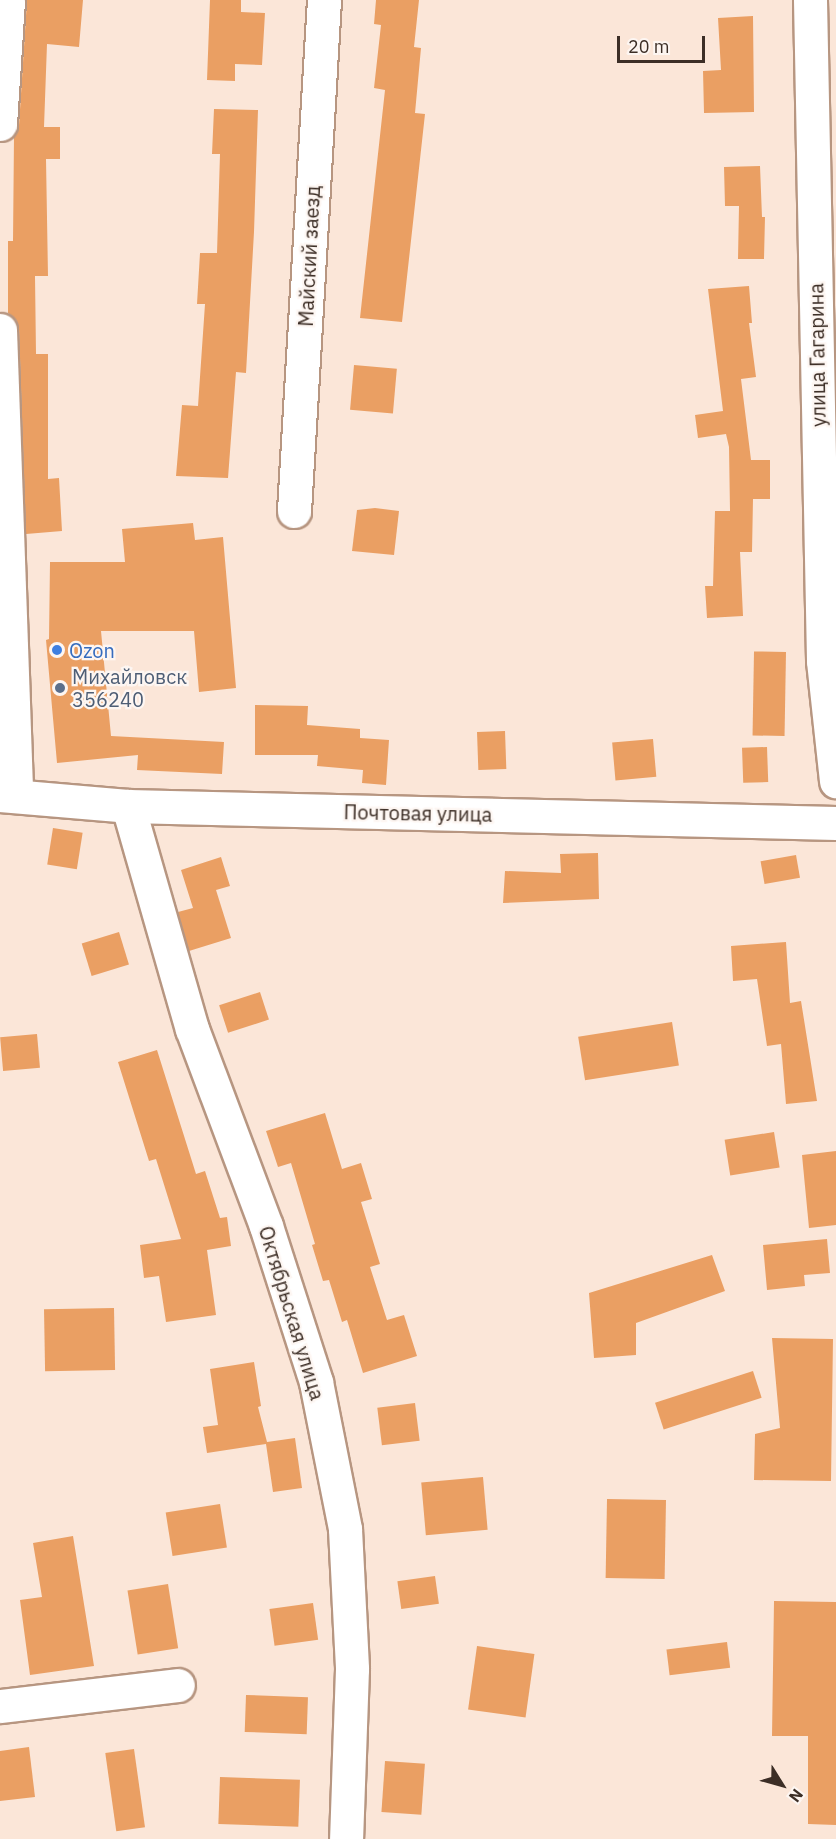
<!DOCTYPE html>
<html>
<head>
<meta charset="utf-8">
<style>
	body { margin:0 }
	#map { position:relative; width:836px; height:1839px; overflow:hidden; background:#fbe6d8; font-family:"IBM Plex Sans",sans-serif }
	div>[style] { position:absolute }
	.building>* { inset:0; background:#ea9f63; transform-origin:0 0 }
	.roads { filter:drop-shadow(2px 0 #b79681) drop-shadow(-2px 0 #b79681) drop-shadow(0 2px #b79681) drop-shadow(0 -2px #b79681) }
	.minor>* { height:33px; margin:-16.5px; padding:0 16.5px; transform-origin:16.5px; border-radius:16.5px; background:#fff }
	.secondary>* { height:33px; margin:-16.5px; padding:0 16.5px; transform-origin:16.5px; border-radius:16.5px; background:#fff }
	.dots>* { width:16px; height:16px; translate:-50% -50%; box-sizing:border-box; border:3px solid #fdf6f2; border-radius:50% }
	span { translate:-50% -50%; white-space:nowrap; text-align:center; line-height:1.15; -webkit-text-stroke:4.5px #fdf6f2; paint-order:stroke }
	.street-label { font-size:20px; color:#3c2e26 }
	.shop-label { font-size:20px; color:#366cbe }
	.left { translate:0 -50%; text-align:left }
	.service-label { font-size:20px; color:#4e5e75 }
	.north { position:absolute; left:752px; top:1755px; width:60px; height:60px; -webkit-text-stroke:4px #fdf6f2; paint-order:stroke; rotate:127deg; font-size:16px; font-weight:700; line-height:24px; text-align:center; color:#3c2e26 }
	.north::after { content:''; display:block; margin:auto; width:21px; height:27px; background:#3c2e26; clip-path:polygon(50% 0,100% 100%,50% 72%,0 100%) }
	.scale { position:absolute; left:617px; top:36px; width:88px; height:27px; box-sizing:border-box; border:3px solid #3c2e26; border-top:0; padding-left:8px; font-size:18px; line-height:21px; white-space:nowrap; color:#3c2e26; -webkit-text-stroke:4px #fdf6f2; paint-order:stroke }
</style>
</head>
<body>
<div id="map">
	<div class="building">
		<div style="clip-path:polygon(27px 0,83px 0,79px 47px,47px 44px,44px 127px,60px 127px,60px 159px,46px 159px,48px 276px,35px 276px,36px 354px,48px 354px,48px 479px,59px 478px,62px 531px,26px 534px,19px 329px,16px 320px,8px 313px,8px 241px,13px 241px,14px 136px,19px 125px)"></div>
		<div style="clip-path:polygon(210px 0,241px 0,241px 12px,265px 13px,262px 65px,235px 64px,235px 81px,207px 80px)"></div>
		<div style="clip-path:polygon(376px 0,419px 0,414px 47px,421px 48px,415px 113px,425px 114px,402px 322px,360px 318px,385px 90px,374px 88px,381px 25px,374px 24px)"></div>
		<div style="clip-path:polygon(753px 16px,754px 112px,704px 113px,703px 71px,721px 70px,718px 18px)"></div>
		<div style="clip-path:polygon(214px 109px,258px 110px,254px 232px,246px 373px,236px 372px,228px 478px,176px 476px,182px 405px,198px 406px,205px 304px,197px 304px,200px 253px,217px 253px,220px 154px,212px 154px)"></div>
		<div style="clip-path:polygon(760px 166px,762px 217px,765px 217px,764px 259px,738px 259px,739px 206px,725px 206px,724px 167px)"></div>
		<div style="clip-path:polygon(749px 286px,752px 323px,749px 323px,756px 377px,741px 379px,751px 460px,770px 460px,770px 499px,753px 499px,752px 552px,740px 552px,743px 616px,707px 618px,705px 586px,713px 586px,715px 511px,730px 511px,729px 447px,726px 434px,698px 438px,695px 415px,723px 411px,708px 289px)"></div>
		<div style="left:354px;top:365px;width:43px;height:45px;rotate:5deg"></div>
		<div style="clip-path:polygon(375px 508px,399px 511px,394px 555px,352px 551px,357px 510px)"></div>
		<div style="clip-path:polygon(193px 523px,195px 540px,223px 537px,236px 688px,199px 692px,194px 631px,101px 631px,111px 736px,224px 742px,222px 774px,137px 770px,138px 755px,57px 763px,46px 640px,49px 639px,50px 562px,125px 562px,122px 529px)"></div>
		<div style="left:786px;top:652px;width:84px;height:32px;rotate:91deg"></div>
		<div style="clip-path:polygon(255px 705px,308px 706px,307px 725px,360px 729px,360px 738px,389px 740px,386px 785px,362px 783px,363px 770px,317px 766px,318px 755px,255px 755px)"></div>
		<div style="left:505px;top:731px;width:38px;height:28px;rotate:88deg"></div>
		<div style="left:653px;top:739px;width:38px;height:41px;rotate:85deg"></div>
		<div style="left:767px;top:747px;width:35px;height:25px;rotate:88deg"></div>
		<div style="left:53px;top:828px;width:30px;height:37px;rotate:9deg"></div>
		<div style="clip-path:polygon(598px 853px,599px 899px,503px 903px,505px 871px,561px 873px,560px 854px)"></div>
		<div style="left:796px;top:855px;width:23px;height:36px;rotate:80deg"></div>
		<div style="clip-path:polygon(221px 857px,230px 886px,216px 890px,231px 938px,189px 951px,178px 912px,193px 908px,181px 870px)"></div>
		<div style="left:119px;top:932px;width:34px;height:39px;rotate:73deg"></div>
		<div style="clip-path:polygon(786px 942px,790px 1003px,801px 1001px,817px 1101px,786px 1104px,781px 1044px,767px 1046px,757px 979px,733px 981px,731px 946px)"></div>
		<div style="left:260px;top:992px;width:29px;height:43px;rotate:72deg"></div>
		<div style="left:672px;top:1022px;width:44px;height:95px;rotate:81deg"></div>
		<div style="left:37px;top:1034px;width:34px;height:37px;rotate:85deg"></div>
		<div style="clip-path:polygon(157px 1050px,196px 1174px,205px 1171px,220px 1218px,227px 1217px,231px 1246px,207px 1250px,216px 1315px,166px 1322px,159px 1276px,144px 1278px,140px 1245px,181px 1239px,156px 1159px,149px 1161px,118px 1062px)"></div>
		<div style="clip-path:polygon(325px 1113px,342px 1169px,361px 1163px,372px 1199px,361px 1202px,380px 1264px,370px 1267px,387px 1320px,404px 1315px,417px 1356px,363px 1373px,347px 1320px,342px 1322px,329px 1280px,323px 1281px,312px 1245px,315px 1244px,291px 1163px,278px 1167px,266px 1131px)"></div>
		<div style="left:774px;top:1132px;width:36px;height:50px;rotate:81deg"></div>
		<div style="clip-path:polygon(836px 1151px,836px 1225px,809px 1228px,802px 1155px)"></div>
		<div style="clip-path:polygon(827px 1239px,830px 1273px,804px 1275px,805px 1286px,767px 1290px,763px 1245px)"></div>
		<div style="clip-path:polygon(712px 1255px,725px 1291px,636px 1323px,636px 1355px,594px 1358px,589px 1293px)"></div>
		<div style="left:114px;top:1308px;width:62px;height:70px;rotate:89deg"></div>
		<div style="clip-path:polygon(772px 1338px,833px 1339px,831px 1481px,754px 1480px,755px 1434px,780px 1428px)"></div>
		<div style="clip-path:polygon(254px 1362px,261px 1406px,258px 1407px,267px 1442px,295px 1438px,302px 1488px,273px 1492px,266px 1444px,207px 1453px,203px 1427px,218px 1425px,210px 1369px)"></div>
		<div style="left:753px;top:1371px;width:28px;height:103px;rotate:72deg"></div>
		<div style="left:415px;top:1403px;width:38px;height:38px;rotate:83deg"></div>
		<div style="left:483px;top:1477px;width:53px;height:62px;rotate:85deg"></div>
		<div style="left:666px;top:1500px;width:79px;height:59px;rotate:91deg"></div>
		<div style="left:220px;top:1504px;width:44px;height:55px;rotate:81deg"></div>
		<div style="clip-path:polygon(73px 1536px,94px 1666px,30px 1675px,20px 1600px,42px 1597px,33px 1543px)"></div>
		<div style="left:435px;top:1576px;width:28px;height:38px;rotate:82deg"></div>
		<div style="left:168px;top:1584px;width:65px;height:41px;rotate:81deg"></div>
		<div style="clip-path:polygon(774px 1601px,836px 1602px,836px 1825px,808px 1824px,808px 1736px,772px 1736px)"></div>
		<div style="left:313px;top:1603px;width:37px;height:44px;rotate:82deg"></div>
		<div style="left:727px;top:1642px;width:26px;height:61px;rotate:83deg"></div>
		<div style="left:477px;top:1646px;width:58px;height:64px;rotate:8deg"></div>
		<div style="left:246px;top:1695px;width:62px;height:37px;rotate:2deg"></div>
		<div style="clip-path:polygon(29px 1747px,35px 1797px,0 1801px,0 1751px)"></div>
		<div style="left:134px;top:1749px;width:79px;height:29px;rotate:82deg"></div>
		<div style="left:385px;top:1761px;width:40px;height:51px;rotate:4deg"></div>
		<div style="left:220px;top:1777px;width:80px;height:47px;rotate:2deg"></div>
	</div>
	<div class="roads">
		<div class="minor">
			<div style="left:0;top:124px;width:124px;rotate:-86.3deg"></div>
			<div style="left:0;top:330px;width:466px;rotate:88deg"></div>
			<div style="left:294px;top:511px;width:512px;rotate:-86.64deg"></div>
			<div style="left:128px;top:806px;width:232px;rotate:74deg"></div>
			<div style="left:192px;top:1029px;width:210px;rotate:69.4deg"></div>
			<div style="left:266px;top:1226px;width:164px;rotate:72.2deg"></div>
			<div style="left:316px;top:1382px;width:150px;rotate:78.8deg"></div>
			<div style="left:345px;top:1529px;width:140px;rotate:87.1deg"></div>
			<div style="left:352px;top:1669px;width:170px;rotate:92deg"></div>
			<div style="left:0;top:1706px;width:179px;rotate:-6.7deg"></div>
		</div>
		<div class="secondary">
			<div style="left:810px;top:0;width:661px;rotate:88.87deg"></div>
			<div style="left:823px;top:661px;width:121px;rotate:83.8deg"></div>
			<div style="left:0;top:795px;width:128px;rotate:4.9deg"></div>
			<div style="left:128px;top:806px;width:708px;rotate:1.38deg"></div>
		</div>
	</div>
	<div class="dots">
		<div style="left:57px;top:650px;background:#3f7fe0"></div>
		<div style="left:60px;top:688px;background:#5c6f8a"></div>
	</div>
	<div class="street-label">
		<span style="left:309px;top:256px;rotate:-87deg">Майский заезд</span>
		<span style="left:817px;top:355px;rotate:-91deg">улица Гагарина</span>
		<span style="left:418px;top:813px;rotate:1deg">Почтовая улица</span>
		<span style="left:292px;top:1313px;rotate:73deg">Октябрьская улица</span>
	</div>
	<div class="shop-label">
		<span class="left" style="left:69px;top:650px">Ozon</span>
	</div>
	<div class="service-label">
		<span class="left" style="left:72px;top:688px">Михайловск<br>356240</span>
	</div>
	<div class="north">N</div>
	<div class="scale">20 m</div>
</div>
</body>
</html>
